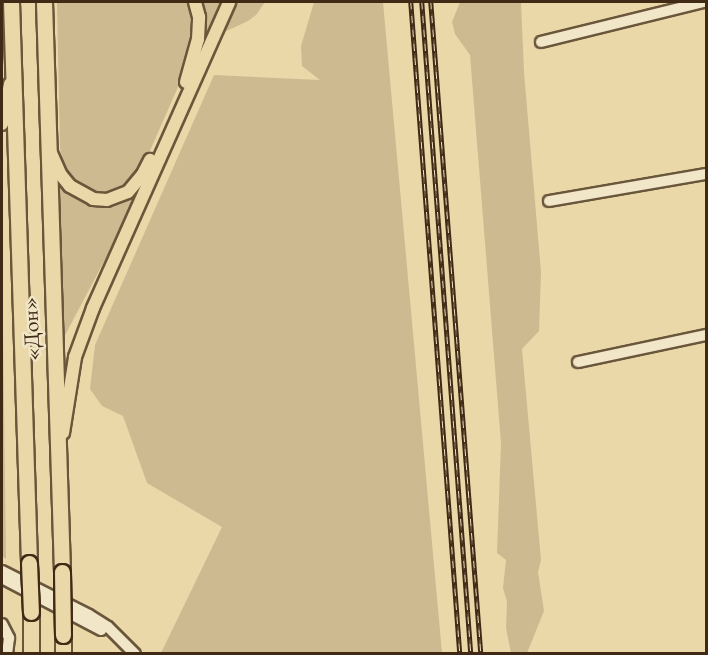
<!DOCTYPE html>
<html>
<head>
<meta charset="utf-8">
<style>
	body { margin:0 }
	#map { position:relative; width:708px; height:655px; overflow:hidden; background:#ead8a9; font-family:"EB Garamond",serif }
	div>[style] { position:absolute }
	.green>* { inset:0; background:#cdba90 }
	.roads { filter:drop-shadow(2px 0 #6a563b) drop-shadow(-2px 0 #6a563b) drop-shadow(0 2px #6a563b) drop-shadow(0 -2px #6a563b) }
	.minor>* { height:10px; margin:-5px; padding:0 5px; transform-origin:5px; border-radius:5px; background:#f1e6c7 }
	.major>* { height:12px; margin:-6px; padding:0 6px; transform-origin:6px; border-radius:6px; background:#ead8a9 }
	.highway>* { height:15px; margin:-7.5px; padding:0 7.5px; transform-origin:7.5px; border-radius:7.5px; background:#ead8a9 }
	.rail>* { height:4.5px; margin-top:-2.25px; transform-origin:0; background:repeating-linear-gradient(90deg,#f1e6c7 0 7px,#402a16 0 14px); box-sizing:border-box; border-block:2px solid #402a16 }
	.bridges { filter:drop-shadow(2px 0 #402a16) drop-shadow(-2px 0 #402a16) drop-shadow(0 2px #402a16) drop-shadow(0 -2px #402a16) }
	.highway-bridge>* { height:15px; margin:-7.5px; padding:0 7.5px; transform-origin:7.5px; border-radius:7.5px; background:#ead8a9 }
	span { translate:-50% -50%; white-space:nowrap; text-align:center; line-height:1.15; -webkit-text-stroke:5px #f1e6c7; paint-order:stroke }
	.street-label { font-size:22px; color:#402a16 }
	.frame { position:absolute; inset:0; border:3px solid #402a16; pointer-events:none }
</style>
</head>
<body>
<div id="map">
	<div class="green">
		<div style="clip-path:polygon(57px 2px,191px 2px,195px 23px,189px 62px,141px 171px,120px 193px,91px 196px,65px 175px,60px 148px)"></div>
		<div style="clip-path:polygon(200px 2px,224px 2px,202px 48px,205px 22px)"></div>
		<div style="clip-path:polygon(235px 2px,265px 2px,256px 15px,248px 21px,220px 34px)"></div>
		<div style="clip-path:polygon(314px 2px,383px 2px,442px 653px,161px 653px,222px 527px,147px 483px,123px 416px,102px 406px,90px 389px,95px 345px,214px 75px,320px 80px,302px 66px,301px 46px)"></div>
		<div style="clip-path:polygon(460px 2px,521px 2px,524px 72px,541px 272px,539px 331px,522px 349px,541px 560px,538px 572px,544px 611px,527px 653px,511px 653px,506px 628px,507px 602px,503px 588px,506px 560px,497px 553px,501px 443px,470px 55px,455px 34px,452px 22px)"></div>
		<div style="clip-path:polygon(58px 183px,76px 199px,99px 208px,113px 207px,139px 195px,62px 341px)"></div>
		<div style="clip-path:polygon(2px 254px,6px 559px,2px 556px)"></div>
	</div>
	<div class="roads">
		<div class="minor">
			<div style="left:541px;top:42px;width:168px;rotate:-13.8deg"></div>
			<div style="left:549px;top:201px;width:159px;rotate:-9.8deg"></div>
			<div style="left:578px;top:362px;width:131px;rotate:-11.9deg"></div>
			<div style="left:2px;top:571px;width:97px;rotate:26.8deg"></div>
			<div style="left:89px;top:615px;width:22px;rotate:32deg"></div>
			<div style="left:108px;top:627px;width:38px;rotate:45deg"></div>
			<div style="left:2px;top:578px;width:112px;rotate:27.7deg"></div>
			<div style="left:2px;top:624px;width:16px;rotate:63deg"></div>
			<div style="left:9px;top:638px;width:16px;rotate:97deg"></div>
		</div>
		<div class="major">
			<div style="left:186px;top:82px;width:45px;rotate:-74.4deg"></div>
			<div style="left:198px;top:39px;width:22px;rotate:-87deg"></div>
			<div style="left:199px;top:17px;width:16px;rotate:-105deg"></div>
			<div style="left:2px;top:124px;width:41px;rotate:-78.7deg"></div>
			<div style="left:51px;top:153px;width:24px;rotate:66deg"></div>
			<div style="left:61px;top:175px;width:14px;rotate:51deg"></div>
			<div style="left:70px;top:186px;width:26px;rotate:29deg"></div>
			<div style="left:93px;top:199px;width:14px;rotate:4deg"></div>
			<div style="left:107px;top:200px;width:22px;rotate:-21deg"></div>
			<div style="left:128px;top:192px;width:23px;rotate:-50deg"></div>
			<div style="left:143px;top:174px;width:16px;rotate:-63deg"></div>
			<div style="left:63px;top:433px;width:77px;rotate:-81deg"></div>
			<div style="left:75px;top:357px;width:52px;rotate:-69.8deg"></div>
			<div style="left:93px;top:308px;width:335px;rotate:-66deg"></div>
		</div>
		<div class="highway">
			<div style="left:11px;top:2px;width:561px;rotate:88.16deg"></div>
			<div style="left:44px;top:2px;width:570px;rotate:88.19deg"></div>
			<div style="left:31px;top:612px;width:42px;rotate:90deg"></div>
			<div style="left:63px;top:635px;width:19px;rotate:90deg"></div>
		</div>
	</div>
	<div class="rail">
		<div style="left:411px;top:2px;width:654px;rotate:85.7deg"></div>
		<div style="left:422px;top:2px;width:654px;rotate:85.7deg"></div>
		<div style="left:431px;top:2px;width:654px;rotate:85.61deg"></div>
	</div>
	<div class="bridges">
		<div class="highway-bridge">
			<div style="left:29px;top:563px;width:49px;rotate:87.7deg"></div>
			<div style="left:62px;top:572px;width:63px;rotate:89.1deg"></div>
		</div>
	</div>
	<div class="street-label">
		<span style="left:31px;top:329px;rotate:-93deg">«Дон»</span>
	</div>
	<div class="frame"></div>
</div>
</body>
</html>
